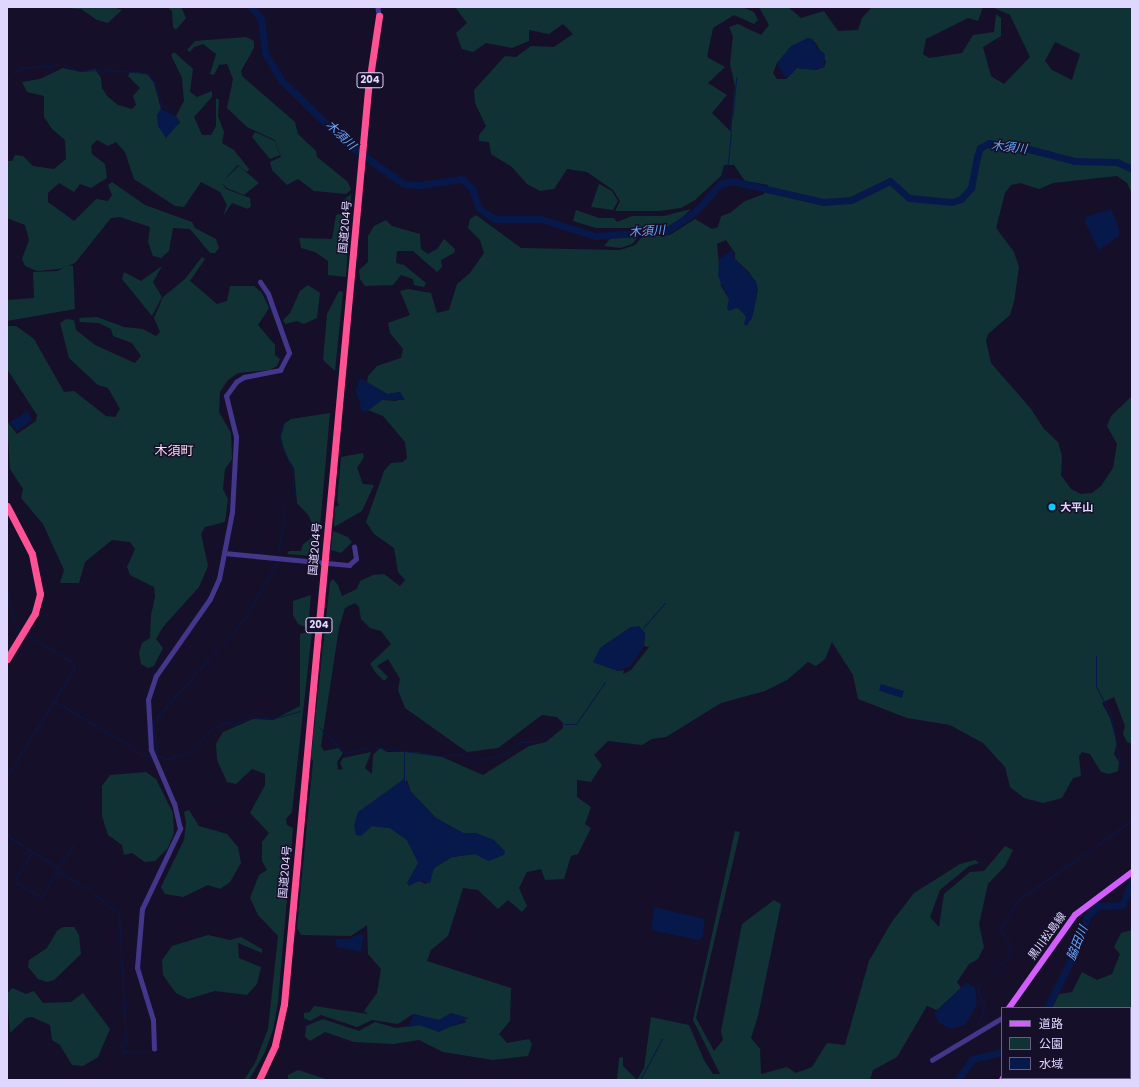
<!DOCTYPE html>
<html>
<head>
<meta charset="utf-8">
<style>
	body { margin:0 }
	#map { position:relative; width:1139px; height:1087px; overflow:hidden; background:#160f2a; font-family:Poppins,"Noto Sans JP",sans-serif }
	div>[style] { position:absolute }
	.green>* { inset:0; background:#113234 }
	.water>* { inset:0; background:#07194a; transform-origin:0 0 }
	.stream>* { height:1px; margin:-0.5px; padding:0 0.5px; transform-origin:0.5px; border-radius:0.5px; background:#07194a }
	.river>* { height:7px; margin:-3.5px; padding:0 3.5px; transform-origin:3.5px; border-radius:3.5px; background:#07194a }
	.minor>* { height:4.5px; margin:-2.25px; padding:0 2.25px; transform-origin:2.25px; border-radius:2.25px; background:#43378b }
	.major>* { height:6px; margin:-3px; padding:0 3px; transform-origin:3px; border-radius:3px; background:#d35eff }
	.highway>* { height:7px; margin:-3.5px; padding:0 3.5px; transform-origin:3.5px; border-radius:3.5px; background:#ff5294 }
	.dots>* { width:11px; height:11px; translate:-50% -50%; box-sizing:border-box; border:2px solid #160f2a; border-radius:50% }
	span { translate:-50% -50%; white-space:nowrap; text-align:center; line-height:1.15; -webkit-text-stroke:3px #160f2a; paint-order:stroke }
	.shield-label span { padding:1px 3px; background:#160f2a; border:1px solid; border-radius:3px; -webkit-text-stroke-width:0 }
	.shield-label { font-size:10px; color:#e0d7ff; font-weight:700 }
	.street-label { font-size:11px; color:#e0d7ff }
	.poi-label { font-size:11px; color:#e0d7ff; font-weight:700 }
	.left { translate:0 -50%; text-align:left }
	.water-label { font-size:12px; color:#65a8ff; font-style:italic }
	.quarter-label { font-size:13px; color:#ffd9ed }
	.frame { position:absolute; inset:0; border:8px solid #e0d7ff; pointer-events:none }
	.legend { position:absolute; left:1001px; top:1007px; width:130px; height:72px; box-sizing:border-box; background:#160f2a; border:1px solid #675f7f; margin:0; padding:5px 7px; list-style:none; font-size:12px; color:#e0d7ff }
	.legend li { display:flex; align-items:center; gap:8px; height:20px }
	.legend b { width:20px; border:1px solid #675f7f }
</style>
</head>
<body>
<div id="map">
	<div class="green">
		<div style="clip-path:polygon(56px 7px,113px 7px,122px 10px,108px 23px,97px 20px,81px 9px)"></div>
		<div style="clip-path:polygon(167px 7px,181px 7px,186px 18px,176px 30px,173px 27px,172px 11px)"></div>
		<div style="clip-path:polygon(evenodd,455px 7px,742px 7px,754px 12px,758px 20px,754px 24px,734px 15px,713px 28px,707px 57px,725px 67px,708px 83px,727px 95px,712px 113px,731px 132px,735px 86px,730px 64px,733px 36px,729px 27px,738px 24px,761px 35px,769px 25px,759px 7px,788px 7px,801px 18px,824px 11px,838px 31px,858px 30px,862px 18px,872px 7px,983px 7px,978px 21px,968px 18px,926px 39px,923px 54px,929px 58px,962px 53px,973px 35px,994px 32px,996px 14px,1001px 18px,1001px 36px,983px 47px,991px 76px,1004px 84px,1030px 57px,1010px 15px,992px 7px,1132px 7px,1132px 194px,1127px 183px,1117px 176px,1053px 183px,1039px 189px,1020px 183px,1011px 185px,1005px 193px,996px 228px,1014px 252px,1019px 267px,1014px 302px,1010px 315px,988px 334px,986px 341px,991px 363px,1031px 409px,1044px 429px,1058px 442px,1062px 456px,1061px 475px,1071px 489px,1081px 494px,1092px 493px,1101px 486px,1113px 468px,1117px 444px,1107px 426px,1111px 416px,1132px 396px,1132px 744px,1127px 742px,1123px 734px,1125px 726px,1114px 697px,1102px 703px,1110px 718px,1117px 743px,1114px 754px,1119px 762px,1118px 771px,1109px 774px,1101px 772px,1090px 754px,1082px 752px,1079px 756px,1081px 776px,1073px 778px,1062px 798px,1043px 803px,1024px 798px,1010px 787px,1005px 767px,983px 743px,950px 725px,907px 718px,858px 699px,853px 675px,832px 642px,825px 659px,816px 666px,808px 662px,787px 680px,765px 691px,721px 703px,666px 737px,652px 739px,642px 745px,608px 741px,594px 755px,602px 765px,591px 782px,577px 780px,577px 797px,591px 807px,585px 824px,591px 828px,578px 854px,571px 856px,564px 879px,545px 880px,541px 869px,527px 872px,519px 888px,527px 906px,522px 912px,508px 900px,498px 909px,478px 890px,463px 888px,448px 936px,431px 950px,427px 961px,511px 988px,510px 1021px,499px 1034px,507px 1043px,529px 1039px,532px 1044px,528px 1056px,493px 1060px,443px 1052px,419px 1040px,393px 1044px,354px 1042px,325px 1032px,310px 1041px,305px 1037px,306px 1026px,323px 1019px,359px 1031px,375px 1022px,396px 1028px,419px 1025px,442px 1029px,467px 1022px,451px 1013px,439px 1020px,413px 1014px,398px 1024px,372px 1020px,357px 1027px,321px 1015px,310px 1021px,304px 1018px,304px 1013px,310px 1012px,314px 1006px,368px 1014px,364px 1011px,377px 993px,381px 969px,368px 954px,367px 925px,351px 936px,301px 935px,297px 928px,313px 761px,311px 757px,330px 582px,333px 579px,338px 585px,342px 596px,357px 589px,360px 581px,373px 575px,384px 574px,400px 586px,405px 580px,398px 572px,394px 548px,374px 534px,366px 522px,384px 471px,391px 463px,403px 462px,407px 458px,405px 442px,383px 416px,368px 410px,382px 400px,397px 401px,400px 392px,387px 394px,367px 382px,368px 376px,377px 366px,401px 358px,403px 349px,390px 333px,388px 323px,410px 315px,400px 291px,408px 289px,431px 293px,437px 313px,449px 310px,457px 284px,470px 273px,484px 253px,480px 240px,468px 228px,470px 219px,476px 215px,521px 248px,620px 250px,635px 245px,642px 237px,670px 235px,695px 219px,712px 229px,718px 227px,721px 216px,730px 213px,745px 201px,764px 194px,768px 185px,745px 181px,734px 165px,724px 165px,721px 176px,695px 200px,681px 208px,659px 211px,615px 211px,620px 201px,613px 190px,587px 172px,567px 169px,554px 189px,540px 191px,527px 184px,512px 167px,491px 154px,489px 142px,479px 141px,479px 135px,486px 126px,475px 103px,474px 90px,505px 56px,516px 57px,531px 46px,554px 47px,573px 34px,563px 24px,549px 34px,529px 30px,529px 41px,512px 48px,486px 43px,473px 52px,462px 49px,456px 33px,467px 23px,455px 7px,808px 38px,816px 43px,826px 62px,824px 67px,816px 70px,797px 68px,786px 79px,777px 79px,773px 73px,777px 63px,791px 47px,808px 38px,455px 7px,1055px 42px,1080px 54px,1072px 80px,1052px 70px,1045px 61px,1055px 42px,455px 7px,726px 240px,735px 253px,735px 259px,750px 273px,758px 290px,751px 321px,729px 299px,721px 286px,717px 244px,726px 240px,455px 7px,355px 603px,359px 607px,361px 619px,370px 628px,381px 631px,391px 644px,370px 664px,375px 672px,384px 681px,388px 677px,377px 666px,388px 659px,400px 679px,398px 690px,405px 708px,467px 752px,498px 748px,542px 715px,557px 717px,563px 723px,563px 728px,546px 742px,529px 746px,483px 775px,442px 757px,416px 752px,387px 752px,380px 748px,373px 755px,372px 774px,365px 768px,371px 752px,343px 758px,340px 763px,343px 769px,338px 770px,337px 762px,343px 753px,338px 748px,324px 751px,321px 746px,339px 628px,345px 608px,355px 603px,455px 7px,631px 627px,645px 633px,644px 646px,649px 647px,631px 670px,623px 674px,624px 670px,618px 671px,593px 662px,603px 646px,631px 627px,455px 7px,407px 780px,411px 792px,436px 818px,463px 833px,476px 833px,489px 861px,475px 854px,452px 857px,434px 868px,426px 884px,419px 881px,407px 883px,419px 863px,407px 840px,390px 828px,372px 826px,407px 780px)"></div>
		<div style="clip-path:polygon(246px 37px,254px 41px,254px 48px,241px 71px,242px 76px,295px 122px,298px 134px,316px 151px,317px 157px,348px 182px,351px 190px,346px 194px,314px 191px,298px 179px,287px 185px,272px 170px,270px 162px,281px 157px,275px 140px,247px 127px,227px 108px,233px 79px,227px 64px,219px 65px,214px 75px,210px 74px,216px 54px,203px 44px,194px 47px,190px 52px,187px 50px,195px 41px)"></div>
		<div style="clip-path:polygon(174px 52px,193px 69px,190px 92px,197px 97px,212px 91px,212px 97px,194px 117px,202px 135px,211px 135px,216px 126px,216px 98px,219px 100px,218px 116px,224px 132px,222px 143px,234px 150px,249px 169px,247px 172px,238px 165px,222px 182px,239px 166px,259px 183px,244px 195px,227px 188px,222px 183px,226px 189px,250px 198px,251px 206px,248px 209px,232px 203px,223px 216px,227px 205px,220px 192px,201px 182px,184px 207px,175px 206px,134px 179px,125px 152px,116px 142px,108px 146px,97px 140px,91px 146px,92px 154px,105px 164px,107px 178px,91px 188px,80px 184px,74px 192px,59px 183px,48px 193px,48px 202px,74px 221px,96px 199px,108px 201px,112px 195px,108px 185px,112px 182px,145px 205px,192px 222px,195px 228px,216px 239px,219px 248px,215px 253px,210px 253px,190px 229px,173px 228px,169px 251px,161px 258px,153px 256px,148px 242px,150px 227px,120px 217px,111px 218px,75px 263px,59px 269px,37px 271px,25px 266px,22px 259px,29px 240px,25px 225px,7px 218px,7px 161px,12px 161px,15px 155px,23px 156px,33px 166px,54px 169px,66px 159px,65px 140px,52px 129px,44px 117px,44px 96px,27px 92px,22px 82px,40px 79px,63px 68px,81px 72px,95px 69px,101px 78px,102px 88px,107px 96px,118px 105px,132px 109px,136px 105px,133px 96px,140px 88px,128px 76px,130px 72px,137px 72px,148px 75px,154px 83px,161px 109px,157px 115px,176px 126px,180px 123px,176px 116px,184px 101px,182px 78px,171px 55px)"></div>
		<div style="clip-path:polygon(255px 132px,275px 141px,280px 155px,270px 159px,252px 137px)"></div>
		<div style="clip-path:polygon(599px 184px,612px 191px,618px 201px,613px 210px,591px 207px)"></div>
		<div style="clip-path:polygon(351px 194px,346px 277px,328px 275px,328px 261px,315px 252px,301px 248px,299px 238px,332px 239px,336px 215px,344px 213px,346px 208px,341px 202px)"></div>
		<div style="clip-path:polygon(691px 209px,675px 224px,663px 228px,596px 228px,573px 221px,576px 210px,599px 218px,614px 218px,617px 222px,632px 216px,664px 216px)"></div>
		<div style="clip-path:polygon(386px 220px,392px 226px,420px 234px,421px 249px,428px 254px,437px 249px,444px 239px,455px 249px,454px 253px,441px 260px,442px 267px,437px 272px,413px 251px,397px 251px,396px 263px,404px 265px,426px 283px,424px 287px,414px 285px,413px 279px,401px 275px,393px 285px,365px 286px,360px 279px,359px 270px,368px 262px,368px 236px,374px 226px)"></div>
		<div style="clip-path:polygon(623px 235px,639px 236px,632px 244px,620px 248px,604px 246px,610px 239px)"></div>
		<div style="clip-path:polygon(202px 257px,205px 259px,190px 281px,217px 304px,227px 301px,230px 286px,254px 286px,262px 293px,269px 308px,258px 325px,275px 345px,275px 355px,280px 359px,277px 366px,270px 370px,238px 373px,228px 380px,220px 392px,219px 412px,231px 433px,232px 459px,225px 469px,223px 489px,228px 499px,225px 522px,205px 527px,201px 534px,208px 566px,199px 587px,163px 627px,156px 639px,163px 648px,154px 666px,148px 668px,141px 664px,139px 653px,142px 643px,150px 638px,151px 615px,155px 597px,154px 587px,130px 575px,127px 567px,135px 549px,130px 542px,112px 540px,85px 562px,79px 583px,60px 583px,64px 570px,43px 524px,21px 498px,23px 489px,10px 469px,7px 421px,17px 434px,36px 421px,37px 415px,7px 369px,7px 326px,16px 326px,34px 339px,64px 392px,74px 391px,106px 416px,115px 417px,120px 409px,108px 388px,98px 385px,69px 358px,60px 323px,66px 319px,74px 320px,76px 330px,95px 345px,135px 363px,141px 356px,132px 343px,113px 336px,111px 329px,99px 323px,80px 322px,79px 318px,97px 317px,124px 327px,143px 329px,156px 336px,160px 332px,154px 318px,163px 297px,185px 279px)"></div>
		<div style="clip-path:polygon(67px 265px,73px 266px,75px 309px,7px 321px,7px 300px,34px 298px,33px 272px,58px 271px)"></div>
		<div style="clip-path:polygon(162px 266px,153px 282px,162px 297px,152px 316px,122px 279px,124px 272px,141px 281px)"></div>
		<div style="clip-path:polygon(308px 285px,320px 293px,317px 318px,304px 324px,297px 321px,285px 324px,283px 320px,290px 313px,300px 291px)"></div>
		<div style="clip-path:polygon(339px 291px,343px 292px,335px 371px,323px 360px,327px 314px)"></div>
		<div style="clip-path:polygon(330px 413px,318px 550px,312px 556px,287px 554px,289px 551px,301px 551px,303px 544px,316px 535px,309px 516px,297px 503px,294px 468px,285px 454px,281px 437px,284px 424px,291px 419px)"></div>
		<div style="clip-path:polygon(363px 453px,364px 457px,357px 468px,363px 484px,374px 485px,362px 511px,334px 527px,335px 507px,339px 505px,337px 501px,341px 457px)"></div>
		<div style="clip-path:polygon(333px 531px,348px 537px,352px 542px,341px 553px,331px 550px)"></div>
		<div style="clip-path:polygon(311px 595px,308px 628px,298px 624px,293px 615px,293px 601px)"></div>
		<div style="clip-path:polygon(312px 631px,292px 812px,286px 819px,287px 825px,293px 828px,278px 1002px,273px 1030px,264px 1054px,249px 1080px,244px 1080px,255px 1063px,268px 1029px,278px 936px,258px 915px,250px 898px,259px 875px,267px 870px,262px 861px,262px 842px,269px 833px,250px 813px,265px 785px,265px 774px,252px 769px,236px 784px,227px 782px,217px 760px,216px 744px,223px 732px,253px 719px,273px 720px,300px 706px,300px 634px)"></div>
		<div style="clip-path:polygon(146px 772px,156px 779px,173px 813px,174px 833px,168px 848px,155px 861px,145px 862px,132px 853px,124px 855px,122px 845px,108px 835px,102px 816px,102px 786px,110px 775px)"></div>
		<div style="clip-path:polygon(189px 810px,199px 826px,227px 834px,238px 847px,241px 863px,230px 882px,220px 889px,208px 885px,183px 897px,165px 894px,161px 887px,184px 840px,186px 823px,184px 812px)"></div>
		<div style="clip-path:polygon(735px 831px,740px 832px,696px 1018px,714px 1051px,723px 1040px,721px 1031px,742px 924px,774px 900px,781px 904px,758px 1016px,751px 1038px,760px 1049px,761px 1074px,787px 1067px,796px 1073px,812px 1067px,827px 1043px,845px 1045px,869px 961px,891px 923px,914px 893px,960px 864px,975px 860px,979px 863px,969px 866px,940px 890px,930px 917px,939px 927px,944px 894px,970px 872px,984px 871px,1005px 846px,1013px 850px,1005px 866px,988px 884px,979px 924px,984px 947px,978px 959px,969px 964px,957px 982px,961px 988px,937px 1010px,927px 1006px,897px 1057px,873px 1070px,870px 1080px,617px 1080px,619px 1058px,623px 1057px,623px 1066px,637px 1080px,644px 1068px,651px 1017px,689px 1025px,704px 1060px,713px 1074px,720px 1074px,693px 1020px)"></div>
		<div style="clip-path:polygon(63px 927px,74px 927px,79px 935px,81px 954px,54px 980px,47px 982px,38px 979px,28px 967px,29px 960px,47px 948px,57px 931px)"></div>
		<div style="clip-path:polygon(1132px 930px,1132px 1080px,1014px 1080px,1130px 1078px,1130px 1008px,1052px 1008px,1059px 994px,1072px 992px,1082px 972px,1097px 980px,1112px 974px,1120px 954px,1114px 947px,1121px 933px)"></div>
		<div style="clip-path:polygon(208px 935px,230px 940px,241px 937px,262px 949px,262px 953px,238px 943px,239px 958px,261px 967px,257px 984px,247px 995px,215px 991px,188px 999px,176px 993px,163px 975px,162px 960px,172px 946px)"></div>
		<div style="clip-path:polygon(12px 988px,26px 994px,34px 991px,43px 1003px,71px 1002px,83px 993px,110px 1029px,98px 1057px,83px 1066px,72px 1065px,60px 1045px,52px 1040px,50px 1025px,32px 1017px,26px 1018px,10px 1033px,7px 994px)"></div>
		<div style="clip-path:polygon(298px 1070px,329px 1080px,335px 1080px,288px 1080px,288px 1075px)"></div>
	</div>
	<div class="water">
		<div style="clip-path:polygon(808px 38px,813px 39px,817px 48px,825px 54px,824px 67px,816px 70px,797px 68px,786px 79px,777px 63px,791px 46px)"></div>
		<div style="clip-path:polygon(161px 109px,176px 116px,180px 122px,166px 138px,158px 126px,157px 115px)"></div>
		<div style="clip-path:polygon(1111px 209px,1119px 229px,1119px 236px,1099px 250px,1085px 223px,1086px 217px)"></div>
		<div style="clip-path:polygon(732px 250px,735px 259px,756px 281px,758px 290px,753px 314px,747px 326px,744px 324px,746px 317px,742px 311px,737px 308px,729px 311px,727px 308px,729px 299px,718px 276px,719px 259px)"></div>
		<div style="clip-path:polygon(360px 378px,387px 394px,400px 392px,405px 400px,382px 400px,366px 412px,362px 411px,356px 391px)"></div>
		<div style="clip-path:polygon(28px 411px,32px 420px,17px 431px,10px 422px)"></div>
		<div style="clip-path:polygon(639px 626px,645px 633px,644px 646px,631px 666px,618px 671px,593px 662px,600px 648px,631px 627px)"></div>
		<div style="left:881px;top:684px;width:24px;height:7px;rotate:17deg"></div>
		<div style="clip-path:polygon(404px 779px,411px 792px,436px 818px,463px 833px,476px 833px,494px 840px,505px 851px,504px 855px,489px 861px,475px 854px,452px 857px,434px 868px,430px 883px,419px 881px,409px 886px,407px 883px,418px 863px,407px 840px,390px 828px,372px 826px,361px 836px,356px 835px,354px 826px,358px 812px)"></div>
		<div style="clip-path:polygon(654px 907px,705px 919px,703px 936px,699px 940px,651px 930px)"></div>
		<div style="clip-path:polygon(360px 934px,364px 936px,361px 952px,337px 947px,335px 939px,348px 939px)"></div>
		<div style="clip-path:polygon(966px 983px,975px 987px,977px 1005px,965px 1025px,951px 1029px,939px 1023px,934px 1014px)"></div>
		<div style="clip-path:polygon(451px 1013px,469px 1018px,439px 1032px,419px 1025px,409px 1027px,413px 1014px,439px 1020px)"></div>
	</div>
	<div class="stream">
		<div style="left:64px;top:65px;width:17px;rotate:21deg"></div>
		<div style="left:80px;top:71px;width:20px;rotate:-3deg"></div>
		<div style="left:104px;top:70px;width:43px;rotate:4deg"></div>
		<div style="left:147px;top:73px;width:14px;rotate:51deg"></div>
		<div style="left:156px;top:84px;width:22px;rotate:77deg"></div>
		<div style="left:161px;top:105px;width:13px;rotate:27deg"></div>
		<div style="left:9px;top:78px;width:15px;rotate:-42deg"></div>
		<div style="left:20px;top:68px;width:40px;rotate:-4.3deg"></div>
		<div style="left:722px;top:182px;width:21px;rotate:-73deg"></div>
		<div style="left:728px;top:162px;width:27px;rotate:-84deg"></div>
		<div style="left:731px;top:135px;width:15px;rotate:-98deg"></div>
		<div style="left:729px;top:120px;width:7px;rotate:-56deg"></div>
		<div style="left:733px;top:114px;width:37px;rotate:-85deg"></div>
		<div style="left:279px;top:551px;width:34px;rotate:-82deg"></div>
		<div style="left:284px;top:517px;width:10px;rotate:-101deg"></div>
		<div style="left:282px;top:507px;width:17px;rotate:-45deg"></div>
		<div style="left:294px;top:495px;width:26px;rotate:-94deg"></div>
		<div style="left:292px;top:469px;width:33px;rotate:-113deg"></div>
		<div style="left:279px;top:439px;width:18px;rotate:-74deg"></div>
		<div style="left:7px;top:594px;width:31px;rotate:75deg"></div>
		<div style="left:15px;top:624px;width:7px;rotate:56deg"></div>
		<div style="left:643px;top:628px;width:33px;rotate:-49deg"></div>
		<div style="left:223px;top:644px;width:34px;rotate:-50deg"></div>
		<div style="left:245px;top:618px;width:62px;rotate:-60.1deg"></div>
		<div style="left:219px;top:647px;width:100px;rotate:131.3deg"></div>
		<div style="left:153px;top:722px;width:32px;rotate:83deg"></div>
		<div style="left:157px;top:754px;width:5px;rotate:37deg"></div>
		<div style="left:161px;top:757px;width:6px;rotate:18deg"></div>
		<div style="left:167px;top:759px;width:23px;rotate:-18deg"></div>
		<div style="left:189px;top:752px;width:34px;rotate:-45deg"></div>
		<div style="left:213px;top:728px;width:13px;rotate:-27deg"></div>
		<div style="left:225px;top:722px;width:9px;rotate:13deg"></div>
		<div style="left:234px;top:724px;width:19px;rotate:-21deg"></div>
		<div style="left:252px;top:717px;width:20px;rotate:6deg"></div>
		<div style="left:272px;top:719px;width:29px;rotate:-16deg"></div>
		<div style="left:1096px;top:656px;width:30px;rotate:90deg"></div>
		<div style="left:1096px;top:686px;width:33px;rotate:63deg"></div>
		<div style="left:1111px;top:715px;width:50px;rotate:79.6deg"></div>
		<div style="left:54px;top:701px;width:91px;rotate:30.5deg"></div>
		<div style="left:132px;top:747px;width:11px;rotate:45deg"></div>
		<div style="left:140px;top:755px;width:9px;rotate:6deg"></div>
		<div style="left:564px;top:724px;width:12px"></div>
		<div style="left:576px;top:724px;width:51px;rotate:-55.4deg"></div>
		<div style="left:319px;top:727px;width:37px;rotate:45deg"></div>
		<div style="left:345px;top:753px;width:23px;rotate:-13deg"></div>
		<div style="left:374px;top:747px;width:68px;rotate:7.7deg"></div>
		<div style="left:441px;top:756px;width:17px;rotate:-7deg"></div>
		<div style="left:458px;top:754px;width:19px;rotate:18deg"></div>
		<div style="left:476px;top:760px;width:27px;rotate:-10deg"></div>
		<div style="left:503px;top:755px;width:21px;rotate:-37deg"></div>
		<div style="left:520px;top:742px;width:20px;rotate:-3deg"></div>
		<div style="left:540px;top:741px;width:16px;rotate:-47deg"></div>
		<div style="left:404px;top:752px;width:27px;rotate:90deg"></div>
		<div style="left:7px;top:776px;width:128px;rotate:-58deg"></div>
		<div style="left:75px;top:667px;width:6px;rotate:-121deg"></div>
		<div style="left:72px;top:662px;width:52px;rotate:-149deg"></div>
		<div style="left:7px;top:832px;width:5px;rotate:68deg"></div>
		<div style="left:9px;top:837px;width:58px;rotate:32.3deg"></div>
		<div style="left:58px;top:868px;width:3px;rotate:108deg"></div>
		<div style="left:57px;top:871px;width:39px;rotate:30deg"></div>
		<div style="left:1097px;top:845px;width:43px;rotate:-35.5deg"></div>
		<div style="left:32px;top:852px;width:34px;rotate:122deg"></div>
		<div style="left:14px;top:881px;width:31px;rotate:31deg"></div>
		<div style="left:41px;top:897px;width:30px;rotate:-57deg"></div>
		<div style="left:58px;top:868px;width:30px;rotate:-56deg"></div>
		<div style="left:95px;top:895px;width:31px;rotate:38deg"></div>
		<div style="left:119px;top:914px;width:129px;rotate:86.9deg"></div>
		<div style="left:126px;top:1043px;width:5px;rotate:143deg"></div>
		<div style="left:122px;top:1046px;width:6px;rotate:81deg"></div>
		<div style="left:123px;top:1052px;width:26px;rotate:-2deg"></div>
		<div style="left:991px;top:973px;width:26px;rotate:-43deg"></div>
		<div style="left:1010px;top:955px;width:14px;rotate:-94deg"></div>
		<div style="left:1009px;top:941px;width:14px;rotate:-129deg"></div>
		<div style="left:1000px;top:930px;width:35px;rotate:-59deg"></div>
		<div style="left:1018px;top:900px;width:90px;rotate:-34.6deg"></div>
		<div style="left:977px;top:1026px;width:22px;rotate:-69deg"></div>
		<div style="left:985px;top:1005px;width:13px;rotate:-122deg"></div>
		<div style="left:978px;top:994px;width:7px;rotate:-90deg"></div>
		<div style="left:978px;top:987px;width:14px;rotate:-45deg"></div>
		<div style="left:640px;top:1080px;width:47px;rotate:-61.8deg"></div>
	</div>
	<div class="river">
		<div style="left:251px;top:7px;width:16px;rotate:50deg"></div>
		<div style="left:261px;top:19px;width:34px;rotate:83deg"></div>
		<div style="left:265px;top:53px;width:31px;rotate:59deg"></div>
		<div style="left:281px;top:80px;width:91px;rotate:44.1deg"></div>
		<div style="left:346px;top:143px;width:71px;rotate:35.3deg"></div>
		<div style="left:404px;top:184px;width:15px;rotate:4deg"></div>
		<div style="left:419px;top:185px;width:43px;rotate:-7.9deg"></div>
		<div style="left:462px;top:179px;width:14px;rotate:45deg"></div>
		<div style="left:472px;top:189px;width:20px;rotate:70deg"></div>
		<div style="left:479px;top:208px;width:19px;rotate:36deg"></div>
		<div style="left:494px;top:219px;width:47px"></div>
		<div style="left:541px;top:219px;width:57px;rotate:17.5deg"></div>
		<div style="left:595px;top:236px;width:71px;rotate:-4deg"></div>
		<div style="left:666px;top:231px;width:33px;rotate:-33deg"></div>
		<div style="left:694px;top:213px;width:39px;rotate:-48deg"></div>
		<div style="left:720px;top:184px;width:12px;rotate:-14deg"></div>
		<div style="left:732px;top:181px;width:93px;rotate:13deg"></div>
		<div style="left:823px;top:202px;width:28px;rotate:-4deg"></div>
		<div style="left:851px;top:200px;width:43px;rotate:-26deg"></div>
		<div style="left:890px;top:181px;width:25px;rotate:42deg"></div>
		<div style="left:909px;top:198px;width:43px;rotate:5.3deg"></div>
		<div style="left:952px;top:202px;width:9px;rotate:-18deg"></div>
		<div style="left:961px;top:199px;width:15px;rotate:-48deg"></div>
		<div style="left:971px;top:188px;width:33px;rotate:-79deg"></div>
		<div style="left:977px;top:156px;width:9px;rotate:-69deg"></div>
		<div style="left:980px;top:148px;width:10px;rotate:-29deg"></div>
		<div style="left:989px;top:143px;width:32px;rotate:7deg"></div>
		<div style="left:1021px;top:147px;width:56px;rotate:14.5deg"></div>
		<div style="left:1075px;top:161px;width:42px;rotate:1.4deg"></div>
		<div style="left:1117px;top:162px;width:17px;rotate:25deg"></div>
		<div style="left:1047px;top:1008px;width:69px;rotate:-63.4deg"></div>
		<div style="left:1078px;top:946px;width:31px;rotate:-73deg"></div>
		<div style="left:1087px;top:916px;width:16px;rotate:-40deg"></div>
		<div style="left:1099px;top:906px;width:23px;rotate:-2deg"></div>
		<div style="left:1122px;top:905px;width:26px;rotate:-67deg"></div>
		<div style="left:958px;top:1080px;width:25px;rotate:-56deg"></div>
		<div style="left:972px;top:1059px;width:31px;rotate:-13deg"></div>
	</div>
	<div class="minor">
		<div style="left:378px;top:7px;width:9px;rotate:84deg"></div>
		<div style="left:224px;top:553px;width:126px;rotate:5.5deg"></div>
		<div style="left:349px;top:565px;width:9px;rotate:-41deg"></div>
		<div style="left:356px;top:559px;width:12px;rotate:-99deg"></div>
		<div style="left:154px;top:1049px;width:29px;rotate:-92deg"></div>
		<div style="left:153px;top:1020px;width:54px;rotate:-107.1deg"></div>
		<div style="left:137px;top:968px;width:59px;rotate:-85.2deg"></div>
		<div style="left:142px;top:909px;width:89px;rotate:-64.6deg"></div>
		<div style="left:180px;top:829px;width:26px;rotate:-103deg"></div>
		<div style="left:174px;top:804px;width:59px;rotate:-113.1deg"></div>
		<div style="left:151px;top:750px;width:50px;rotate:-93.4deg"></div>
		<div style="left:148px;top:700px;width:25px;rotate:-72deg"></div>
		<div style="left:156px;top:676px;width:94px;rotate:-55deg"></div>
		<div style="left:210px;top:599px;width:22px;rotate:-66deg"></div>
		<div style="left:219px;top:579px;width:68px;rotate:-79deg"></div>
		<div style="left:232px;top:512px;width:75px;rotate:-86.9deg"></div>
		<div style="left:236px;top:437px;width:42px;rotate:-103.7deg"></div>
		<div style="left:226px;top:396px;width:17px;rotate:-54deg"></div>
		<div style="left:236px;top:382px;width:9px;rotate:-32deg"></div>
		<div style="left:244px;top:377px;width:37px;rotate:-11deg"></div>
		<div style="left:280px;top:370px;width:19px;rotate:-62deg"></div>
		<div style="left:289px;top:353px;width:63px;rotate:-109.6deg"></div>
		<div style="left:268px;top:294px;width:14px;rotate:-124deg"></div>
		<div style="left:932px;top:1060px;width:82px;rotate:-31deg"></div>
	</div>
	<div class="major">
		<div style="left:1009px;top:1008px;width:114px;rotate:-54.6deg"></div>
		<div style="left:1075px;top:915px;width:71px;rotate:-37deg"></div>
		<div style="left:1002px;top:1080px;width:2px;rotate:-63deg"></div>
	</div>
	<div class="highway">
		<div style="left:7px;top:506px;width:54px;rotate:62.5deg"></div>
		<div style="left:32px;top:554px;width:41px;rotate:78.7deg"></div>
		<div style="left:40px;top:594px;width:20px;rotate:105deg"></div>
		<div style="left:35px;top:613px;width:54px;rotate:121.3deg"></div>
		<div style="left:259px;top:1080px;width:38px;rotate:-65deg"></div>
		<div style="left:275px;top:1045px;width:42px;rotate:-77.6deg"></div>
		<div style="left:284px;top:1004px;width:918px;rotate:-84.75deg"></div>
		<div style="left:368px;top:90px;width:75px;rotate:-81.5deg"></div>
	</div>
	<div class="dots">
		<div style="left:1052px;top:507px;background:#03ccff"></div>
	</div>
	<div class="shield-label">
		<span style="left:370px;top:80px">204</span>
		<span style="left:319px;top:625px">204</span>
	</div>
	<div class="street-label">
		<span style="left:345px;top:227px;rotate:-85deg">国道204号</span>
		<span style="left:315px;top:549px;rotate:-85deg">国道204号</span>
		<span style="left:285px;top:872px;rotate:-85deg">国道204号</span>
		<span style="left:1047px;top:936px;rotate:-54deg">黒川松島線</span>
	</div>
	<div class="poi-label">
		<span class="left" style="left:1060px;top:507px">大平山</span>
	</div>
	<div class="water-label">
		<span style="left:341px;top:135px;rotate:44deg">木須川</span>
		<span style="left:1009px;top:147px;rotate:6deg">木須川</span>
		<span style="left:647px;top:231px;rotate:-4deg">木須川</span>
		<span style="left:1077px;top:943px;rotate:-68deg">脇田川</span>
	</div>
	<div class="quarter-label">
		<span style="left:174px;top:451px">木須町</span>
	</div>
	<div class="frame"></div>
	<ul class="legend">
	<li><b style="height:5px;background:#d35eff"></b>道路</li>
	<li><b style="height:11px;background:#113234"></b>公園</li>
	<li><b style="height:11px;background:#07194a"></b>水域</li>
	</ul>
</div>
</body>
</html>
